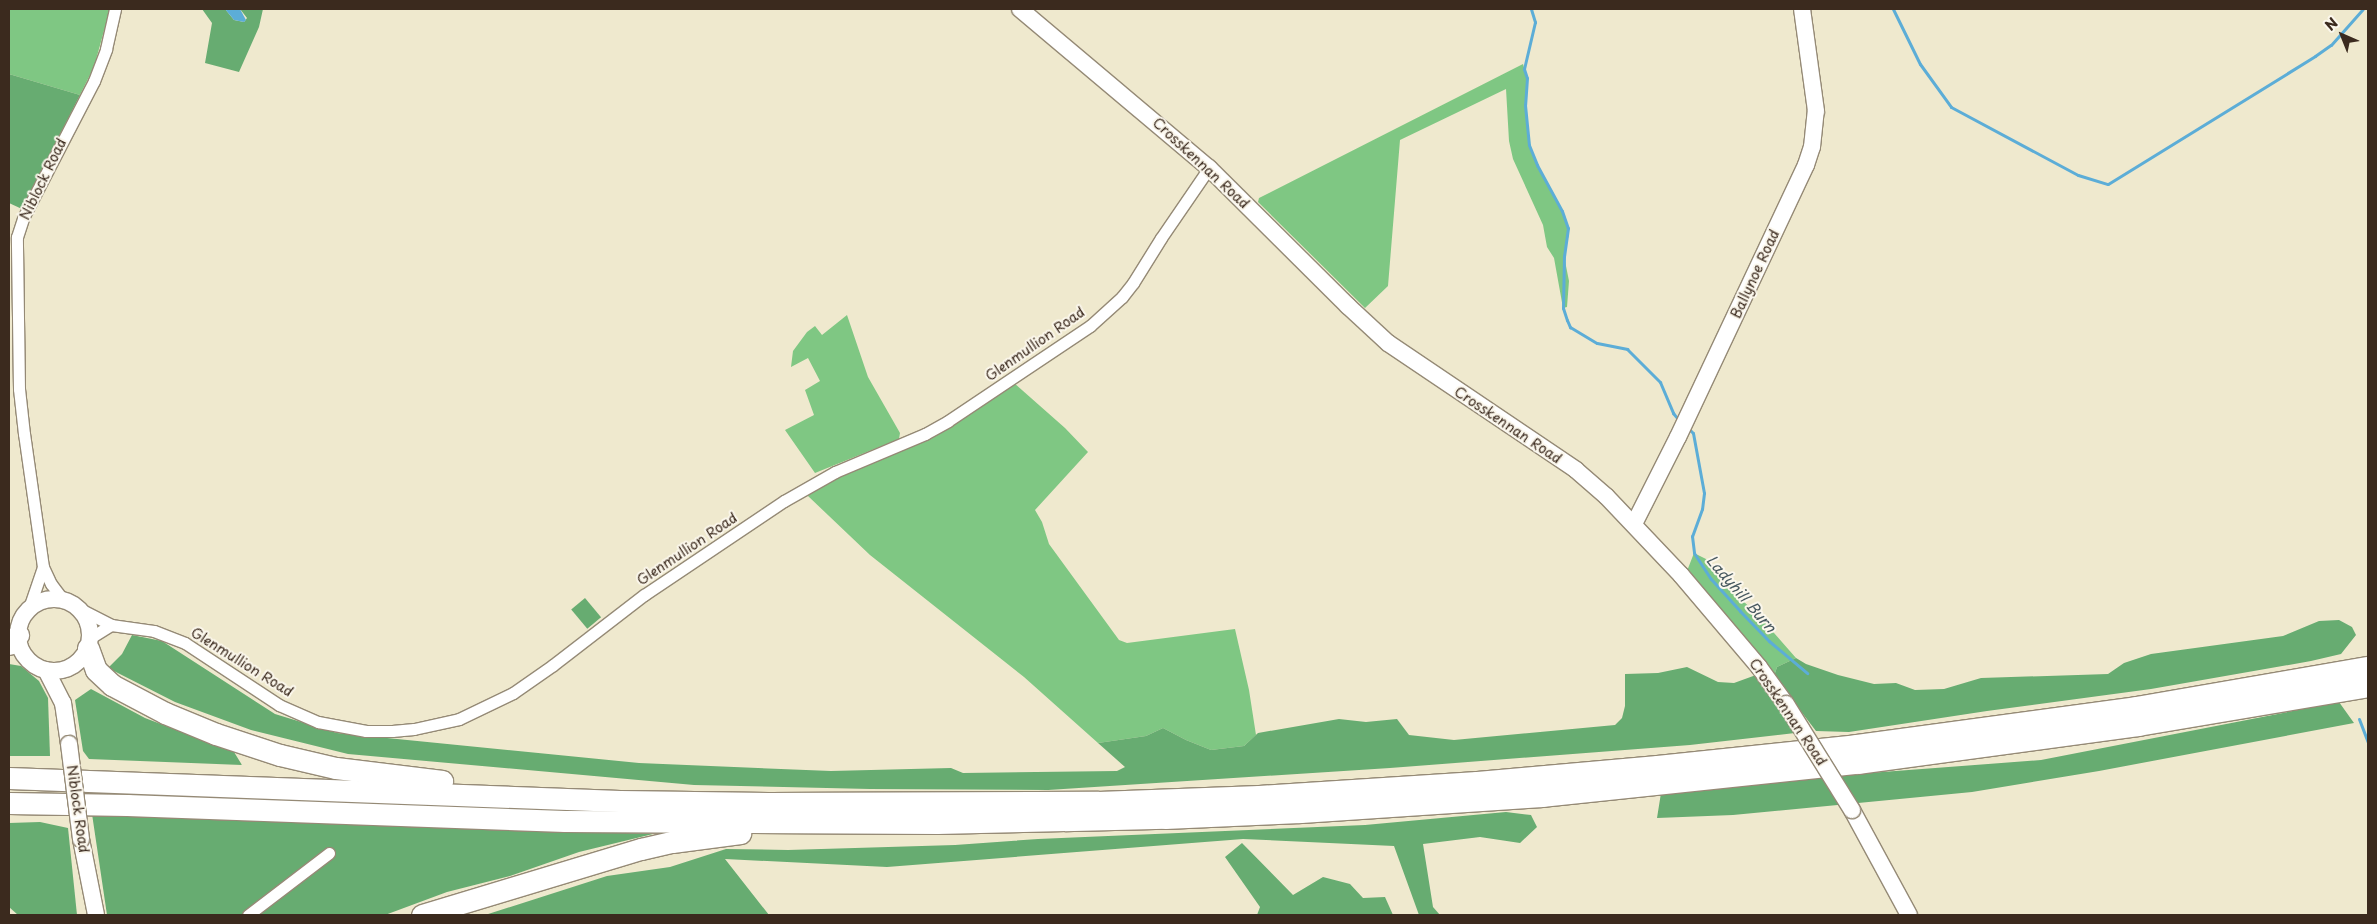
<!DOCTYPE html>
<html>
<head>
<meta charset="utf-8">
<style>
	body { margin:0 }
	#map { position:relative; width:2377px; height:924px; overflow:hidden; background:#efe9ce; font-family:"Playpen Sans",sans-serif }
	div>[style] { position:absolute }
	.green>* { inset:0; background:#7fc783 }
	.forest>* { inset:0; background:#67ac71; transform-origin:0 0 }
	.water>* { inset:0; background:#5cadd7 }
	.stream>* { height:3px; margin:-1.5px; padding:0 1.5px; transform-origin:1.5px; border-radius:1.5px; background:#5cadd7 }
	.roads { filter:drop-shadow(1px 0 #958a76) drop-shadow(-1px 0 #958a76) drop-shadow(0 1px #958a76) drop-shadow(0 -1px #958a76) }
	.street>* { height:11px; margin:-5.5px; padding:0 5.5px; transform-origin:5.5px; border-radius:5.5px; background:#fff }
	.secondary>* { height:16px; margin:-8px; padding:0 8px; transform-origin:8px; border-radius:8px; background:#fff }
	.secondary>.ring { margin:-8px; padding:0; box-sizing:content-box; background:none; border:16px solid #fff; border-radius:50% }
	.highway>* { height:21px; margin:-10.5px; padding:0 10.5px; transform-origin:10.5px; border-radius:10.5px; background:#fff }
	.bridges { filter:drop-shadow(1px 0 #958a76) drop-shadow(-1px 0 #958a76) drop-shadow(0 1px #958a76) drop-shadow(0 -1px #958a76) }
	.secondary-bridge>* { height:16px; margin:-8px; padding:0 8px; transform-origin:8px; border-radius:8px; background:#fff }
	span { translate:-50% -50%; white-space:nowrap; text-align:center; line-height:1.15; -webkit-text-stroke:4px #fbf7ec; paint-order:stroke }
	.street-label { font-size:14px; color:#3b2a1e }
	.water-label { font-size:15px; color:#47585f; font-style:italic }
	.frame { position:absolute; inset:0; border:10px solid #3b2a1e; pointer-events:none }
	.north { position:absolute; left:2317px; top:10px; width:50px; height:50px; -webkit-text-stroke:4px #fbf7ec; paint-order:stroke; rotate:316deg; font-size:14px; font-weight:700; line-height:20px; text-align:center; color:#3b2a1e }
	.north::after { content:''; display:block; margin:auto; width:18px; height:22px; background:#3b2a1e; clip-path:polygon(50% 0,100% 100%,50% 72%,0 100%) }
</style>
</head>
<body>
<div id="map">
	<div class="green">
		<div style="clip-path:polygon(9px 9px,110px 9px,94px 67px,80px 95px,9px 74px)"></div>
		<div style="clip-path:polygon(1523px 64px,1527px 78px,1525px 105px,1529px 145px,1537px 165px,1565px 216px,1569px 234px,1564px 256px,1569px 281px,1567px 307px,1563px 308px,1554px 258px,1547px 247px,1543px 225px,1513px 159px,1509px 141px,1506px 89px,1400px 140px,1388px 286px,1365px 308px,1258px 202px,1259px 198px)"></div>
		<div style="clip-path:polygon(847px 315px,868px 377px,900px 433px,899px 439px,815px 473px,785px 430px,814px 415px,805px 390px,820px 381px,808px 358px,791px 367px,793px 351px,807px 332px,815px 326px,822px 335px)"></div>
		<div style="clip-path:polygon(1014px 383px,1065px 428px,1088px 452px,1035px 510px,1042px 522px,1049px 544px,1119px 640px,1127px 643px,1235px 629px,1249px 690px,1256px 735px,1244px 746px,1211px 750px,1186px 740px,1163px 728px,1146px 736px,1098px 743px,1024px 677px,870px 555px,808px 496px,809px 492px,816px 487px,936px 435px)"></div>
		<div style="clip-path:polygon(1694px 553px,1708px 560px,1724px 583px,1759px 616px,1796px 658px,1777px 667px,1774px 676px,1687px 571px)"></div>
	</div>
	<div class="forest">
		<div style="clip-path:polygon(202px 9px,225px 9px,234px 20px,244px 22px,247px 18px,240px 9px,263px 9px,259px 27px,239px 72px,205px 63px,212px 23px)"></div>
		<div style="clip-path:polygon(9px 74px,80px 95px,22px 209px,9px 203px)"></div>
		<div style="left:585px;top:598px;width:25px;height:18px;rotate:50deg"></div>
		<div style="clip-path:polygon(2339px 620px,2352px 627px,2356px 635px,2341px 654px,2311px 661px,2151px 689px,1987px 711px,1849px 732px,1816px 731px,1774px 676px,1777px 667px,1796px 658px,1806px 664px,1838px 675px,1874px 684px,1896px 683px,1915px 690px,1944px 689px,1981px 678px,2108px 674px,2124px 663px,2151px 654px,2283px 636px,2319px 621px)"></div>
		<div style="clip-path:polygon(132px 635px,162px 641px,275px 714px,337px 733px,639px 763px,831px 771px,951px 768px,963px 773px,1117px 771px,1125px 767px,1098px 743px,1146px 736px,1163px 728px,1186px 740px,1211px 750px,1244px 746px,1258px 733px,1339px 719px,1366px 722px,1397px 719px,1409px 735px,1454px 740px,1540px 732px,1615px 725px,1622px 718px,1625px 706px,1625px 674px,1658px 673px,1687px 667px,1718px 682px,1734px 683px,1756px 675px,1795px 733px,1690px 745px,1390px 768px,1048px 790px,870px 789px,694px 785px,348px 754px,251px 730px,175px 702px,108px 668px,122px 654px)"></div>
		<div style="clip-path:polygon(9px 664px,21px 666px,39px 681px,48px 698px,50px 756px,9px 756px)"></div>
		<div style="clip-path:polygon(91px 689px,145px 718px,234px 752px,242px 765px,89px 759px,83px 751px,75px 700px)"></div>
		<div style="clip-path:polygon(2339px 702px,2354px 723px,2099px 771px,1972px 792px,1733px 815px,1657px 818px,1661px 793px,1869px 773px,2041px 760px)"></div>
		<div style="clip-path:polygon(1506px 812px,1531px 815px,1537px 827px,1520px 843px,1480px 837px,1423px 844px,1433px 907px,1440px 915px,1419px 915px,1394px 846px,1243px 839px,887px 867px,725px 859px,769px 915px,485px 915px,607px 876px,670px 867px,726px 849px,788px 850px,955px 845px,1038px 839px,1365px 825px)"></div>
		<div style="clip-path:polygon(92px 814px,653px 834px,579px 852px,510px 876px,447px 892px,385px 915px,107px 915px)"></div>
		<div style="clip-path:polygon(40px 822px,68px 828px,77px 915px,18px 915px,9px 907px,9px 823px)"></div>
		<div style="clip-path:polygon(1242px 843px,1293px 895px,1323px 877px,1350px 884px,1363px 898px,1385px 897px,1393px 915px,1257px 915px,1260px 907px,1225px 857px)"></div>
	</div>
	<div class="water">
		<div style="clip-path:polygon(225px 9px,240px 9px,246px 20px,244px 22px,234px 20px)"></div>
	</div>
	<div class="stream">
		<div style="left:1531px;top:9px;width:14px;rotate:73deg"></div>
		<div style="left:1535px;top:22px;width:48px;rotate:103.2deg"></div>
		<div style="left:1524px;top:69px;width:9px;rotate:72deg"></div>
		<div style="left:1527px;top:78px;width:27px;rotate:94deg"></div>
		<div style="left:1525px;top:105px;width:40px;rotate:84.3deg"></div>
		<div style="left:1529px;top:145px;width:22px;rotate:68deg"></div>
		<div style="left:1537px;top:165px;width:52px;rotate:61.5deg"></div>
		<div style="left:1562px;top:211px;width:18px;rotate:71deg"></div>
		<div style="left:1568px;top:228px;width:28px;rotate:98deg"></div>
		<div style="left:1564px;top:256px;width:52px;rotate:91.1deg"></div>
		<div style="left:1563px;top:308px;width:13px;rotate:72deg"></div>
		<div style="left:1567px;top:320px;width:8px;rotate:67deg"></div>
		<div style="left:1570px;top:327px;width:31px;rotate:31deg"></div>
		<div style="left:1597px;top:343px;width:31px;rotate:11deg"></div>
		<div style="left:1627px;top:349px;width:47px;rotate:45deg"></div>
		<div style="left:1660px;top:382px;width:34px;rotate:67deg"></div>
		<div style="left:1673px;top:413px;width:6px;rotate:51deg"></div>
		<div style="left:1893px;top:9px;width:61px;rotate:63.9deg"></div>
		<div style="left:1920px;top:64px;width:53px;rotate:54.2deg"></div>
		<div style="left:1951px;top:107px;width:144px;rotate:28.2deg"></div>
		<div style="left:2078px;top:175px;width:31px;rotate:17deg"></div>
		<div style="left:2108px;top:184px;width:243px;rotate:-31.7deg"></div>
		<div style="left:2315px;top:56px;width:19px;rotate:-35deg"></div>
		<div style="left:2331px;top:45px;width:48px;rotate:-48.4deg"></div>
		<div style="left:1688px;top:428px;width:7px;rotate:45deg"></div>
		<div style="left:1693px;top:433px;width:61px;rotate:79.6deg"></div>
		<div style="left:1704px;top:493px;width:16px;rotate:97deg"></div>
		<div style="left:1702px;top:509px;width:29px;rotate:110deg"></div>
		<div style="left:1692px;top:536px;width:17px;rotate:83deg"></div>
		<div style="left:1694px;top:553px;width:31px;rotate:57deg"></div>
		<div style="left:1711px;top:579px;width:43px;rotate:47.8deg"></div>
		<div style="left:1740px;top:611px;width:42px;rotate:46deg"></div>
		<div style="left:1769px;top:641px;width:50px;rotate:40.1deg"></div>
		<div style="left:2359px;top:719px;width:25px;rotate:69deg"></div>
	</div>
	<div class="roads">
		<div class="street">
			<div style="left:64px;top:601px;width:21px;rotate:-127deg"></div>
			<div style="left:51px;top:584px;width:19px;rotate:-115deg"></div>
			<div style="left:43px;top:567px;width:134px;rotate:-98.1deg"></div>
			<div style="left:24px;top:434px;width:45px;rotate:-96.3deg"></div>
			<div style="left:19px;top:389px;width:152px;rotate:-90.8deg"></div>
			<div style="left:17px;top:237px;width:20px;rotate:-72deg"></div>
			<div style="left:23px;top:218px;width:154px;rotate:-62.6deg"></div>
			<div style="left:94px;top:81px;width:34px;rotate:-69deg"></div>
			<div style="left:106px;top:49px;width:41px;rotate:-77.3deg"></div>
			<div style="left:76px;top:607px;width:39px;rotate:27deg"></div>
			<div style="left:111px;top:625px;width:43px;rotate:7.9deg"></div>
			<div style="left:154px;top:631px;width:33px;rotate:21deg"></div>
			<div style="left:185px;top:643px;width:113px;rotate:33.4deg"></div>
			<div style="left:279px;top:705px;width:43px;rotate:23.6deg"></div>
			<div style="left:318px;top:722px;width:49px;rotate:10.6deg"></div>
			<div style="left:366px;top:731px;width:26px"></div>
			<div style="left:392px;top:731px;width:22px;rotate:-5deg"></div>
			<div style="left:414px;top:729px;width:46px;rotate:-12.5deg"></div>
			<div style="left:459px;top:719px;width:60px;rotate:-25.7deg"></div>
			<div style="left:513px;top:693px;width:49px;rotate:-35deg"></div>
			<div style="left:553px;top:665px;width:115px;rotate:-37.6deg"></div>
			<div style="left:644px;top:595px;width:169px;rotate:-33.9deg"></div>
			<div style="left:784px;top:501px;width:59px;rotate:-29.6deg"></div>
			<div style="left:835px;top:472px;width:98px;rotate:-22.9deg"></div>
			<div style="left:925px;top:434px;width:26px;rotate:-29deg"></div>
			<div style="left:948px;top:421px;width:171px;rotate:-33.8deg"></div>
			<div style="left:1090px;top:326px;width:43px;rotate:-42.2deg"></div>
			<div style="left:1122px;top:297px;width:18px;rotate:-52deg"></div>
			<div style="left:1133px;top:283px;width:53px;rotate:-58.1deg"></div>
			<div style="left:1161px;top:238px;width:85px;rotate:-55.6deg"></div>
			<div style="left:28px;top:611px;width:46px;rotate:-71.2deg"></div>
			<div style="left:90px;top:638px;width:25px;rotate:-32deg"></div>
			<div style="left:248px;top:915px;width:102px;rotate:-37.4deg"></div>
		</div>
		<div class="secondary">
			<div style="left:1020px;top:9px;width:247px;rotate:40.1deg"></div>
			<div style="left:1209px;top:168px;width:196px;rotate:44.8deg"></div>
			<div style="left:1348px;top:306px;width:54px;rotate:42.8deg"></div>
			<div style="left:1388px;top:343px;width:227px;rotate:34deg"></div>
			<div style="left:1576px;top:470px;width:40px;rotate:41deg"></div>
			<div style="left:1606px;top:496px;width:109px;rotate:46.5deg"></div>
			<div style="left:1681px;top:575px;width:121px;rotate:49.7deg"></div>
			<div style="left:1759px;top:667px;width:46px;rotate:53.9deg"></div>
			<div style="left:1634px;top:524px;width:97px;rotate:-63.2deg"></div>
			<div style="left:1678px;top:437px;width:301px;rotate:-64.8deg"></div>
			<div style="left:1806px;top:165px;width:19px;rotate:-72deg"></div>
			<div style="left:1812px;top:147px;width:36px;rotate:-84deg"></div>
			<div style="left:1816px;top:111px;width:103px;rotate:-97.8deg"></div>
			<div class="ring" style="left:18px;top:599px;width:56px;height:56px"></div>
			<div style="left:46px;top:670px;width:37px;rotate:63deg"></div>
			<div style="left:63px;top:703px;width:41px;rotate:81.7deg"></div>
			<div style="left:1852px;top:810px;width:119px;rotate:61.5deg"></div>
			<div style="left:81px;top:839px;width:77px;rotate:78.8deg"></div>
		</div>
		<div class="highway">
			<div style="left:9px;top:644px;width:13px;rotate:-45deg"></div>
			<div style="left:88px;top:648px;width:23px;rotate:70deg"></div>
			<div style="left:96px;top:670px;width:22px;rotate:43deg"></div>
			<div style="left:112px;top:685px;width:60px;rotate:27.8deg"></div>
			<div style="left:165px;top:713px;width:55px;rotate:22.4deg"></div>
			<div style="left:216px;top:734px;width:67px;rotate:18.2deg"></div>
			<div style="left:280px;top:755px;width:57px;rotate:13.1deg"></div>
			<div style="left:336px;top:768px;width:107px;rotate:7deg"></div>
			<div style="left:9px;top:778px;width:611px;rotate:2.16deg"></div>
			<div style="left:620px;top:801px;width:148px;rotate:0.8deg"></div>
			<div style="left:768px;top:803px;width:330px;rotate:-0.2deg"></div>
			<div style="left:1098px;top:802px;width:161px;rotate:-2.1deg"></div>
			<div style="left:1259px;top:796px;width:218px;rotate:-3.7deg"></div>
			<div style="left:1477px;top:782px;width:181px;rotate:-5.1deg"></div>
			<div style="left:1657px;top:766px;width:200px;rotate:-6deg"></div>
			<div style="left:1856px;top:745px;width:283px;rotate:-7.7deg"></div>
			<div style="left:2136px;top:707px;width:235px;rotate:-9.8deg"></div>
			<div style="left:9px;top:803px;width:118px;rotate:1deg"></div>
			<div style="left:127px;top:805px;width:438px;rotate:2.1deg"></div>
			<div style="left:565px;top:821px;width:372px;rotate:0.3deg"></div>
			<div style="left:937px;top:823px;width:228px;rotate:-1.3deg"></div>
			<div style="left:1165px;top:818px;width:135px;rotate:-2.5deg"></div>
			<div style="left:1300px;top:812px;width:243px;rotate:-3.8deg"></div>
			<div style="left:1542px;top:796px;width:318px;rotate:-6deg"></div>
			<div style="left:1858px;top:763px;width:283px;rotate:-7.7deg"></div>
			<div style="left:2138px;top:725px;width:233px;rotate:-9.6deg"></div>
			<div style="left:422px;top:915px;width:229px;rotate:-16.8deg"></div>
			<div style="left:641px;top:849px;width:32px;rotate:-13deg"></div>
			<div style="left:672px;top:842px;width:69px;rotate:-7.5deg"></div>
		</div>
	</div>
	<div class="bridges">
		<div class="secondary-bridge">
			<div style="left:1786px;top:704px;width:125px;rotate:58.1deg"></div>
			<div style="left:69px;top:744px;width:96px;rotate:82.8deg"></div>
		</div>
	</div>
	<div class="street-label">
		<span style="left:1201px;top:163px;rotate:43deg">Crosskennan Road</span>
		<span style="left:43px;top:179px;rotate:-64deg">Niblock Road</span>
		<span style="left:1755px;top:274px;rotate:-65deg">Ballynoe Road</span>
		<span style="left:1035px;top:344px;rotate:-35deg">Glenmullion Road</span>
		<span style="left:1508px;top:425px;rotate:34deg">Crosskennan Road</span>
		<span style="left:687px;top:549px;rotate:-34deg">Glenmullion Road</span>
		<span style="left:242px;top:662px;rotate:32deg">Glenmullion Road</span>
		<span style="left:1788px;top:712px;rotate:56deg">Crosskennan Road</span>
		<span style="left:78px;top:809px;rotate:82deg">Niblock Road</span>
	</div>
	<div class="water-label">
		<span style="left:1742px;top:593px;rotate:49deg">Ladyhill Burn</span>
	</div>
	<div class="frame"></div>
	<div class="north">N</div>
</div>
</body>
</html>
